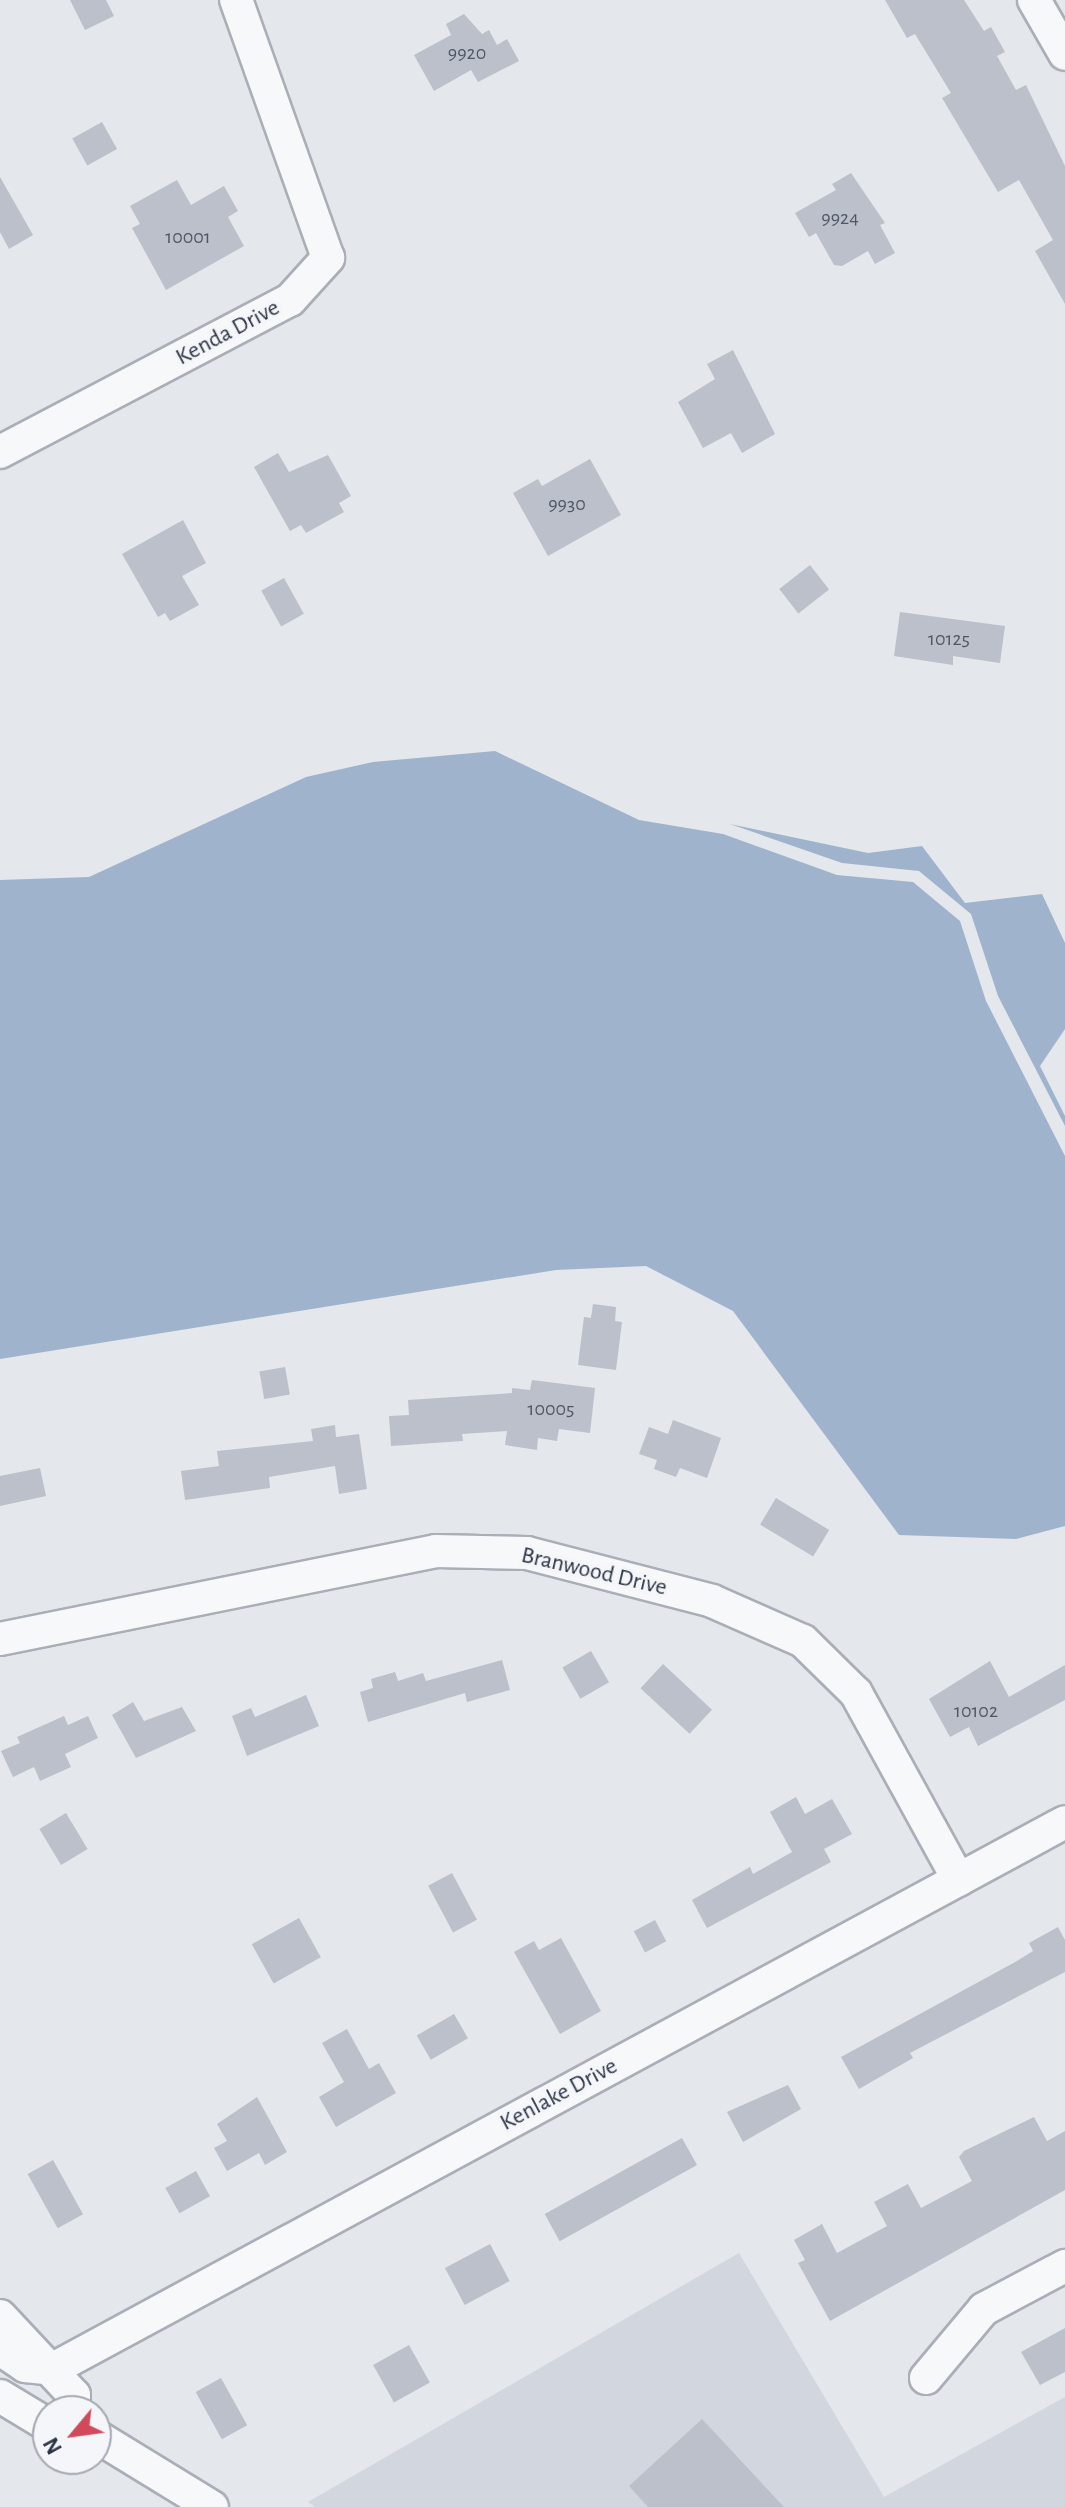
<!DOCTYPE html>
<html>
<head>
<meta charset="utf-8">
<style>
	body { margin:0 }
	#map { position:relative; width:1065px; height:2507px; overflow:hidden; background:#e4e7ec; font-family:"Alegreya Sans",sans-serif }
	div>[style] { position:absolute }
	.built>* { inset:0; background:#d2d6de }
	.water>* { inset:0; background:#9fb4cc }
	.building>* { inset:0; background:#bbc0ca; transform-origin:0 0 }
	.roads { filter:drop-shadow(2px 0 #a9aeb7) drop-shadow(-2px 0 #a9aeb7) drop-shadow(0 2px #a9aeb7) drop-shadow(0 -2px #a9aeb7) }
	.minor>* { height:32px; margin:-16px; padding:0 16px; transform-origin:16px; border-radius:16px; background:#f7f8fa }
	span { translate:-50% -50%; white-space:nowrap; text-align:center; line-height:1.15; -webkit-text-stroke:7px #f4f6f9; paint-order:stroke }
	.number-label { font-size:20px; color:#4f5766 }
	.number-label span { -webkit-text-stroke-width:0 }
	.street-label { font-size:24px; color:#2b3445 }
	.north { position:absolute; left:32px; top:2395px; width:80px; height:80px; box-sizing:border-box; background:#f4f6f9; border:2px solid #a4a8b1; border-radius:50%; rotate:241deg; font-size:22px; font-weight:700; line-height:32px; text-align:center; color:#2b3445 }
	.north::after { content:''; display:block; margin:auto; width:28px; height:36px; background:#d1495b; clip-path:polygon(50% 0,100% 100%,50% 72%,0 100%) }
</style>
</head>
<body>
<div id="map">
	<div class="built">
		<div style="clip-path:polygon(739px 2253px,884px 2497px,1065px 2397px,1065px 2507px,315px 2507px,308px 2502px)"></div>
	</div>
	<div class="water">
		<div style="clip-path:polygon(495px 751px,639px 820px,723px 834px,837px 875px,913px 882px,960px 921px,986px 1001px,1065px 1156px,1065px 1526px,1016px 1539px,899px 1535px,733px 1311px,646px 1266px,556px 1270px,0 1359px,0 880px,89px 877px,306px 777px,373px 762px)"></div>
		<div style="clip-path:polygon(730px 824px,868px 853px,922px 846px,965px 903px,1042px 894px,1065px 943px,1065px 1029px,1040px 1066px,1065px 1116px,1065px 1126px,998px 996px,971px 914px,919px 871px,842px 863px)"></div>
	</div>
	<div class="building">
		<div style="clip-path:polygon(70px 0,106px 0,114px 16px,85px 30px)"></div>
		<div style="clip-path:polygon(885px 0,964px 0,984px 31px,991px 27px,1005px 52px,997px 56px,1016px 90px,1026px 85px,1065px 166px,1065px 304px,1035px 251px,1053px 240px,1019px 180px,998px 192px,942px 98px,951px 93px,915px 34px,907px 38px)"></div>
		<div style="clip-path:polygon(464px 14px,482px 34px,489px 30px,497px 45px,507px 39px,519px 61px,478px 82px,471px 70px,434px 91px,414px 55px,451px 35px,446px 24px)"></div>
		<div style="left:102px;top:122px;width:31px;height:34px;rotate:61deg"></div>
		<div style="clip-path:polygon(851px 173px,885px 223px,880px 225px,895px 253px,875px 264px,868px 251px,842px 266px,834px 265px,816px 233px,809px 237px,795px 213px,836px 190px,832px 184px)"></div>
		<div style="clip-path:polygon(0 177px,33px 235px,9px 249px,0 232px)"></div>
		<div style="clip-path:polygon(177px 180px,191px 205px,224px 186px,238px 211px,228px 217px,244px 246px,166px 290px,132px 228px,140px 224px,130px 206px)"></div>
		<div style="clip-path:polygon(733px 350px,775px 434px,742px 453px,731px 433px,703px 448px,678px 402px,715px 379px,707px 364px)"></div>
		<div style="clip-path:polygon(278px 453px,289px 472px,328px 455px,351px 496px,339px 503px,344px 512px,306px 533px,301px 525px,290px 531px,254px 467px)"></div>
		<div style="clip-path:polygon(590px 459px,621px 515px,548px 556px,513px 493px,538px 479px,542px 486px)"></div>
		<div style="clip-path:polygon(183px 520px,206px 563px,182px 576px,199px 605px,170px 621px,165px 613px,158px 617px,122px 554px)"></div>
		<div style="left:810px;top:565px;width:31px;height:39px;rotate:52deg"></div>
		<div style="left:284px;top:578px;width:41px;height:26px;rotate:61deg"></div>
		<div style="clip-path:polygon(900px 612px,1005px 626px,1000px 663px,953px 656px,953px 665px,894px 656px)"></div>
		<div style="clip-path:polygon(593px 1304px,616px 1307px,615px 1321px,622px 1322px,616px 1370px,578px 1365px,584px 1317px,591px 1318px)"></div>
		<div style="left:285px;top:1367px;width:28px;height:26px;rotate:80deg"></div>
		<div style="clip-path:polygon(532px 1380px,595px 1388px,590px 1433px,559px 1429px,557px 1441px,538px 1438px,537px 1450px,505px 1445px,507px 1431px,462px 1434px,463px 1441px,391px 1446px,389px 1416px,409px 1415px,408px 1400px,512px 1393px,512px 1388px,530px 1390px)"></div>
		<div style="clip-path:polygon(673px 1420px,721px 1438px,707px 1478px,680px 1468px,676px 1477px,654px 1469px,657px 1460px,639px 1454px,649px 1427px,668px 1434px)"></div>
		<div style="clip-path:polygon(335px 1425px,336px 1437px,359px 1434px,367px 1489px,339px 1494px,335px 1466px,269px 1477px,270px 1488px,185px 1500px,181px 1471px,219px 1466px,217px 1451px,313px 1441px,311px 1429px)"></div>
		<div style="clip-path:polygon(40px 1468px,46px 1496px,0 1506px,0 1476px)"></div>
		<div style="left:776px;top:1498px;width:62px;height:31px;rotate:31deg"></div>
		<div style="left:591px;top:1651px;width:36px;height:33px;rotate:60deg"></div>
		<div style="clip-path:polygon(502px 1660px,510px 1690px,467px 1702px,465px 1693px,368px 1722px,360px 1692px,373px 1688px,371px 1679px,395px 1672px,398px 1681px,423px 1673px,426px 1681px)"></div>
		<div style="clip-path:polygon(990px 1661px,1009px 1697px,1065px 1665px,1065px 1700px,978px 1746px,969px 1727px,950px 1737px,929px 1699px)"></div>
		<div style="left:663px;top:1664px;width:67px;height:33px;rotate:43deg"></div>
		<div style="clip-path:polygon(306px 1695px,319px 1726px,247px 1756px,232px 1716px,251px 1708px,255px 1717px)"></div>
		<div style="clip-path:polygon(133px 1702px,144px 1721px,182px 1707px,196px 1731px,136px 1758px,112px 1715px)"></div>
		<div style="clip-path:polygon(64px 1716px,68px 1725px,88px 1716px,98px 1738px,65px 1754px,71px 1767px,40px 1781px,34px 1767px,13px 1777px,1px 1751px,20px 1743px,17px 1737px)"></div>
		<div style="clip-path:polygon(796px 1797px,805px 1814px,832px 1799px,852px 1834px,824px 1849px,831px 1862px,707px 1928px,692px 1900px,750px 1867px,753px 1874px,792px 1852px,770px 1812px)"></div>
		<div style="left:66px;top:1813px;width:42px;height:31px;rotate:59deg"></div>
		<div style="left:452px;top:1873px;width:53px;height:27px;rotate:62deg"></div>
		<div style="left:299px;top:1918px;width:45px;height:54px;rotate:61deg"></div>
		<div style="left:655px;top:1920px;width:24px;height:24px;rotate:62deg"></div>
		<div style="clip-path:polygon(1058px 1927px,1065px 1940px,1065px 1972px,910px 2053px,913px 2058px,859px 2089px,841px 2057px,1017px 1961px,1033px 1951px,1029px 1943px)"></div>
		<div style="clip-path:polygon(561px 1938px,601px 2011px,560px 2034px,514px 1952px,534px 1941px,539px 1950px)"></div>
		<div style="left:454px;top:2014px;width:28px;height:43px;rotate:60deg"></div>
		<div style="clip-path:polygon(347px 2029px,369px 2069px,379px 2063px,396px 2093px,336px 2127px,319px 2097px,344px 2082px,322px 2043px)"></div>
		<div style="clip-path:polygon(788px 2085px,801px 2109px,743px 2142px,727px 2112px)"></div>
		<div style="clip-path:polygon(257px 2097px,287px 2152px,265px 2165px,259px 2153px,227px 2171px,214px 2148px,227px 2141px,217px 2124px)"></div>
		<div style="clip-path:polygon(1034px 2117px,1047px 2141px,1065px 2131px,1065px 2190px,830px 2321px,798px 2263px,805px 2260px,794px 2240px,822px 2224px,837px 2253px,887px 2226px,874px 2202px,908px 2184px,921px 2208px,972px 2181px,959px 2157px,964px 2151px)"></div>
		<div style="left:682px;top:2138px;width:31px;height:157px;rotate:61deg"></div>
		<div style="left:53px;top:2160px;width:62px;height:29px;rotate:61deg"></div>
		<div style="left:196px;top:2171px;width:29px;height:35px;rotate:61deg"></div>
		<div style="left:490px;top:2244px;width:42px;height:51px;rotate:62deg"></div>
		<div style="clip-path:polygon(1065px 2328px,1065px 2372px,1040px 2385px,1021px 2352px)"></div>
		<div style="left:409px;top:2345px;width:43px;height:41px;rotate:61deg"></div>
		<div style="left:221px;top:2378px;width:54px;height:29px;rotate:61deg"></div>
		<div style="clip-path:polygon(702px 2419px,784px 2507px,648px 2507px,629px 2486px)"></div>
	</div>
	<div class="roads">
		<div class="minor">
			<div style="left:1034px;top:0;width:62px;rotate:60.1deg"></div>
			<div style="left:0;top:452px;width:327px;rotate:-27.7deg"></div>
			<div style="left:290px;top:300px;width:57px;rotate:-47.9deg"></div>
			<div style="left:328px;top:258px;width:274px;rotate:-109.6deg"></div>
			<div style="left:0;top:1639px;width:445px;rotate:-11.4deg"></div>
			<div style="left:436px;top:1551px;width:91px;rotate:1.3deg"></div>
			<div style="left:527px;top:1553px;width:191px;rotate:14.5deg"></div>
			<div style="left:712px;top:1601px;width:99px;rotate:23.7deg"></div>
			<div style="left:803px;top:1641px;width:74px;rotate:44.5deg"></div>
			<div style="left:856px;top:1693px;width:213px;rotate:61.2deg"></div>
			<div style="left:0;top:2316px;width:108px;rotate:46.9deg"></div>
			<div style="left:74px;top:2395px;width:16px;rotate:90deg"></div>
			<div style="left:0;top:2349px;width:30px;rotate:34deg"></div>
			<div style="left:25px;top:2366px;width:28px;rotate:6deg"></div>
			<div style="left:53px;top:2369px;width:1150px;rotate:-28.39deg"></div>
			<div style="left:926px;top:2378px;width:90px;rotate:-50deg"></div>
			<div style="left:984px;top:2309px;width:92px;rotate:-28deg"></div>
			<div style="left:0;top:2396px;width:56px;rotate:31.1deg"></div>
			<div style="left:96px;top:2436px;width:136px;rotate:31.5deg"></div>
		</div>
	</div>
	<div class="number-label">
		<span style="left:467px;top:53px">9920</span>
		<span style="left:840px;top:218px">9924</span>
		<span style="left:188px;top:237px">10001</span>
		<span style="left:567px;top:504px">9930</span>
		<span style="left:949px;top:639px">10125</span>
		<span style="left:551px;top:1409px">10005</span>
		<span style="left:976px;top:1711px">10102</span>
	</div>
	<div class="street-label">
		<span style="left:228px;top:333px;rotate:-28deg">Kenda Drive</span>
		<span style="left:594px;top:1572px;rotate:13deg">Branwood Drive</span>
		<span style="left:559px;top:2095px;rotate:-28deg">Kenlake Drive</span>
	</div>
	<div class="north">N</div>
</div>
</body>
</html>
